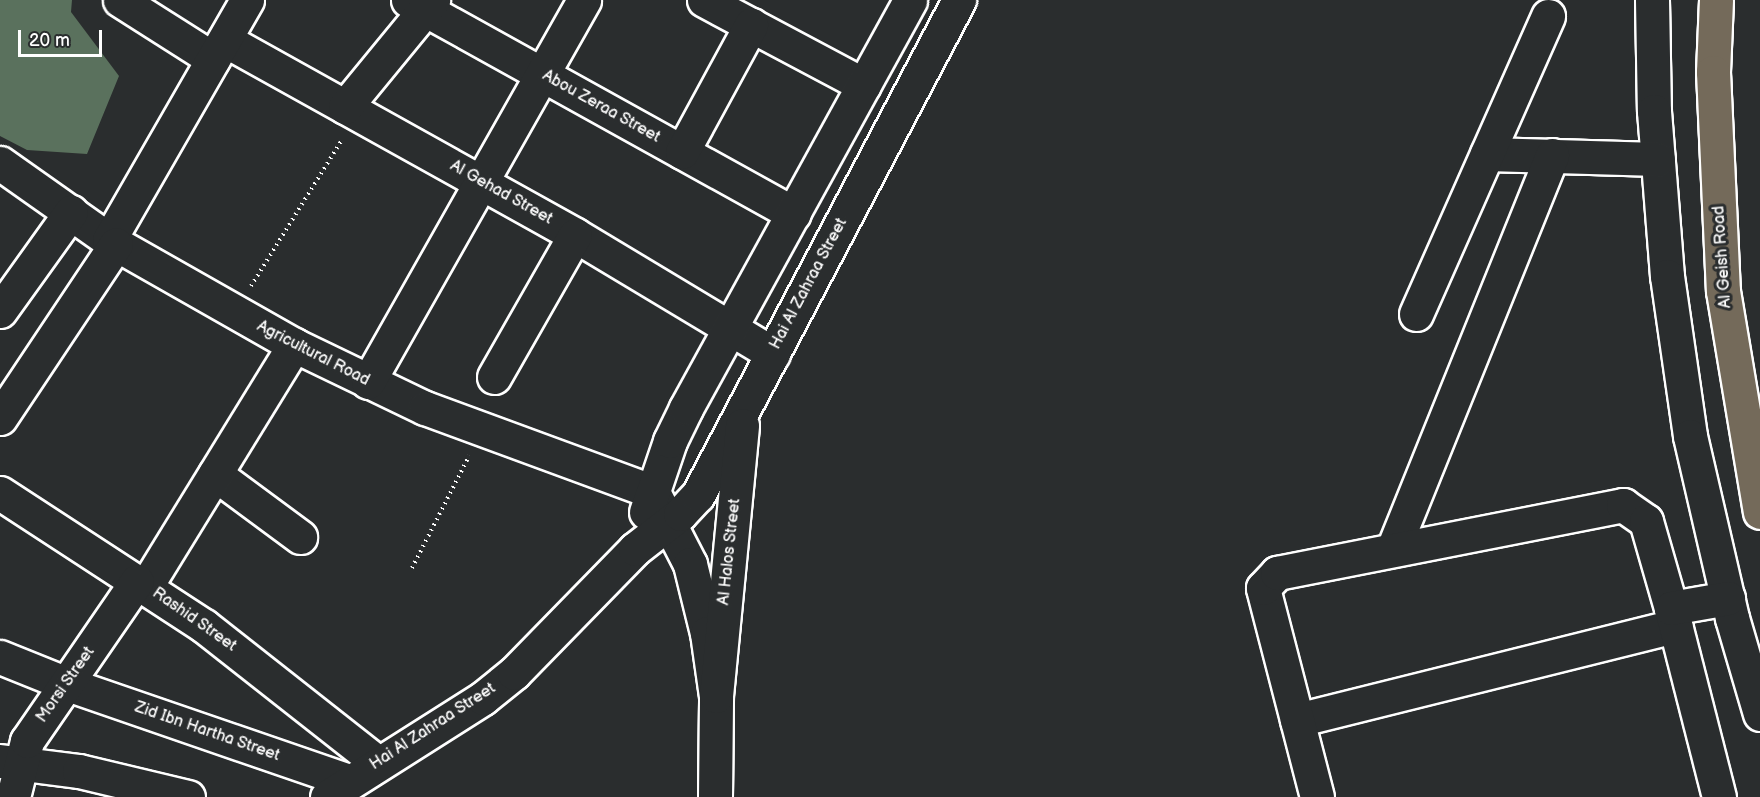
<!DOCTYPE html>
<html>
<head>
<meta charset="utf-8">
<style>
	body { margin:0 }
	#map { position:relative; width:1760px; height:797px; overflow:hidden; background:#2a2d2e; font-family:"Balsamiq Sans",sans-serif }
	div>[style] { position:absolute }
	.green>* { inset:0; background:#5a715d }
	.path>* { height:4px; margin-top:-2px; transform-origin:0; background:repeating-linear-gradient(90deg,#fff 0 1.5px,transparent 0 6px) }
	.roads { filter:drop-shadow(2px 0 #fff) drop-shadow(-2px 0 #fff) drop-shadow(0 2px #fff) drop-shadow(0 -2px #fff) }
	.minor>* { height:33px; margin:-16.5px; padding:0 16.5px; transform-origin:16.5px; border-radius:16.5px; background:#2a2d2e }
	.major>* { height:33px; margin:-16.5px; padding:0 16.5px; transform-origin:16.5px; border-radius:16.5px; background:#746a5a }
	span { translate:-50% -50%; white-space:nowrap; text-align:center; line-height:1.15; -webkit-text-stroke:6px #2a2d2e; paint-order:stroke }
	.street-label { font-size:16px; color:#fff }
	.scale { position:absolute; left:18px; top:30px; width:84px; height:27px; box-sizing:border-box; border:3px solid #fff; border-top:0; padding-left:8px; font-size:18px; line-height:21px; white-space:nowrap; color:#fff; -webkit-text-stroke:4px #2a2d2e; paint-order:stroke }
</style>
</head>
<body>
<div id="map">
	<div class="green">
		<div style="clip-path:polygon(0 0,72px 0,71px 12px,119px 76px,87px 154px,27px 150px,0 136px)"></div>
	</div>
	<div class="path">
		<div style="left:251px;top:286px;width:172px;rotate:-58.1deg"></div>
		<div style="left:412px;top:568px;width:126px;rotate:-63deg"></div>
	</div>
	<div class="roads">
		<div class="minor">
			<div style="left:120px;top:0;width:110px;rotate:32.4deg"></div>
			<div style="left:408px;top:0;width:441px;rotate:29deg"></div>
			<div style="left:704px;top:0;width:181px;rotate:28deg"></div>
			<div style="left:1652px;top:0;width:111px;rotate:89deg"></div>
			<div style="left:1654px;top:111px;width:166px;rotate:85.5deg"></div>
			<div style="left:1667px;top:276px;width:162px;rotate:81.8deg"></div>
			<div style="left:1690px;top:436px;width:187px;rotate:77deg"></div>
			<div style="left:1732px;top:618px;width:100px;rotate:73.7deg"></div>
			<div style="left:225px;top:40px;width:401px;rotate:29.1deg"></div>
			<div style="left:575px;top:235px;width:231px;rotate:31deg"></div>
			<div style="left:345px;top:107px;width:139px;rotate:-50.6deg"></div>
			<div style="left:682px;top:152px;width:145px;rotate:-61.5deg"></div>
			<div style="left:1487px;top:154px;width:171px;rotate:1.7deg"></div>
			<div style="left:0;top:163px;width:133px;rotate:35.2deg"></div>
			<div style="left:109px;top:240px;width:213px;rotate:29.6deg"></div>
			<div style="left:294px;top:345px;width:145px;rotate:25.7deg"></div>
			<div style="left:425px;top:408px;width:243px;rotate:20.2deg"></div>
			<div style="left:653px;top:492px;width:81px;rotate:62.8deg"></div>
			<div style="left:690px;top:564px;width:71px;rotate:76.2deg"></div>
			<div style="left:707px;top:633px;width:64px;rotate:81.9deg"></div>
			<div style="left:109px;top:240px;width:277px;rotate:-60.1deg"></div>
			<div style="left:0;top:311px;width:122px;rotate:-54.4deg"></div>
			<div style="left:1416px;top:314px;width:326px;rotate:-66.1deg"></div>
			<div style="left:494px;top:377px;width:163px;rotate:-60.3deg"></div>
			<div style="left:368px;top:382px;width:439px;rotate:-60.5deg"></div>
			<div style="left:0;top:418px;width:209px;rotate:-56.3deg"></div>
			<div style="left:215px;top:474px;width:106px;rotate:36.5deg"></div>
			<div style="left:0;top:493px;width:244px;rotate:33.1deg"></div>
			<div style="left:204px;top:626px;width:221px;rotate:38.2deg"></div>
			<div style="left:646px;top:512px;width:75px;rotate:-71.3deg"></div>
			<div style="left:670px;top:441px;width:37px;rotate:-64deg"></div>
			<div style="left:686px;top:408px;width:465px;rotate:-61.2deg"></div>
			<div style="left:1393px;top:549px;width:425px;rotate:-68deg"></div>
			<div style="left:146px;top:586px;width:283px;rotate:-58.4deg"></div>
			<div style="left:0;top:657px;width:72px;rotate:21.9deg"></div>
			<div style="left:67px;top:684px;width:297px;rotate:19deg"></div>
			<div style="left:1297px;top:720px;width:390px;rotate:-14deg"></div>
			<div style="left:0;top:761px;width:80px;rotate:7.2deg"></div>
			<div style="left:79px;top:771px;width:112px;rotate:13.4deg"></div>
			<div style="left:13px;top:797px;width:58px;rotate:-76deg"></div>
			<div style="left:27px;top:741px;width:194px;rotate:-55.5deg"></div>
			<div style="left:327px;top:797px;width:185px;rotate:-32.4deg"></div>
			<div style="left:483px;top:698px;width:40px;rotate:-39deg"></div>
			<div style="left:514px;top:673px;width:173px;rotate:-45.7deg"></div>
			<div style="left:635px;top:549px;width:57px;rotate:-37.9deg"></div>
			<div style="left:680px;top:514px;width:26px;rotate:-47deg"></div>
			<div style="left:698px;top:495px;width:560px;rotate:-62.2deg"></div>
			<div style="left:715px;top:797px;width:101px;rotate:-89.4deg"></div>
			<div style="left:716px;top:696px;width:272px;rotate:-84.5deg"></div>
			<div style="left:1317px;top:797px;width:216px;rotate:-104.5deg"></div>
			<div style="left:1263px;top:588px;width:21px;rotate:-47deg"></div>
			<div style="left:1277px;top:573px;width:353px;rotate:-11.1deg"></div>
			<div style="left:1623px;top:505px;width:28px;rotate:35deg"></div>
			<div style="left:1646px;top:521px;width:91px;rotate:74deg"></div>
			<div style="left:1719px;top:797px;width:195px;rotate:-104.3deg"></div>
			<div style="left:1671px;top:608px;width:58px;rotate:-10deg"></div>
		</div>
		<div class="major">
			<div style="left:1716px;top:0;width:72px;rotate:92.4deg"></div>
			<div style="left:1713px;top:72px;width:219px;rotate:87.4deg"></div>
			<div style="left:1723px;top:291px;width:224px;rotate:80.5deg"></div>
		</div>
	</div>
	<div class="street-label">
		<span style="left:601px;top:107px;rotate:29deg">Abou Zeraa Street</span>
		<span style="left:501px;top:193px;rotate:29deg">Al Gehad Street</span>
		<span style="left:1723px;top:257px;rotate:-94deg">Al Geish Road</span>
		<span style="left:809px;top:284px;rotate:-62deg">Hai Al Zahraa Street</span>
		<span style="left:313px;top:354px;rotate:27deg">Agricultural Road</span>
		<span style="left:730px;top:552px;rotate:-84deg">Al Halos Street</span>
		<span style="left:194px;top:620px;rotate:35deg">Rashid Street</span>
		<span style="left:66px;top:685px;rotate:-55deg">Morsi Street</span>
		<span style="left:433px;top:727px;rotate:-33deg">Hai Al Zahraa Street</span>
		<span style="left:207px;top:732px;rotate:19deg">Zid Ibn Hartha Street</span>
	</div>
	<div class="scale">20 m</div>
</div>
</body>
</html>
